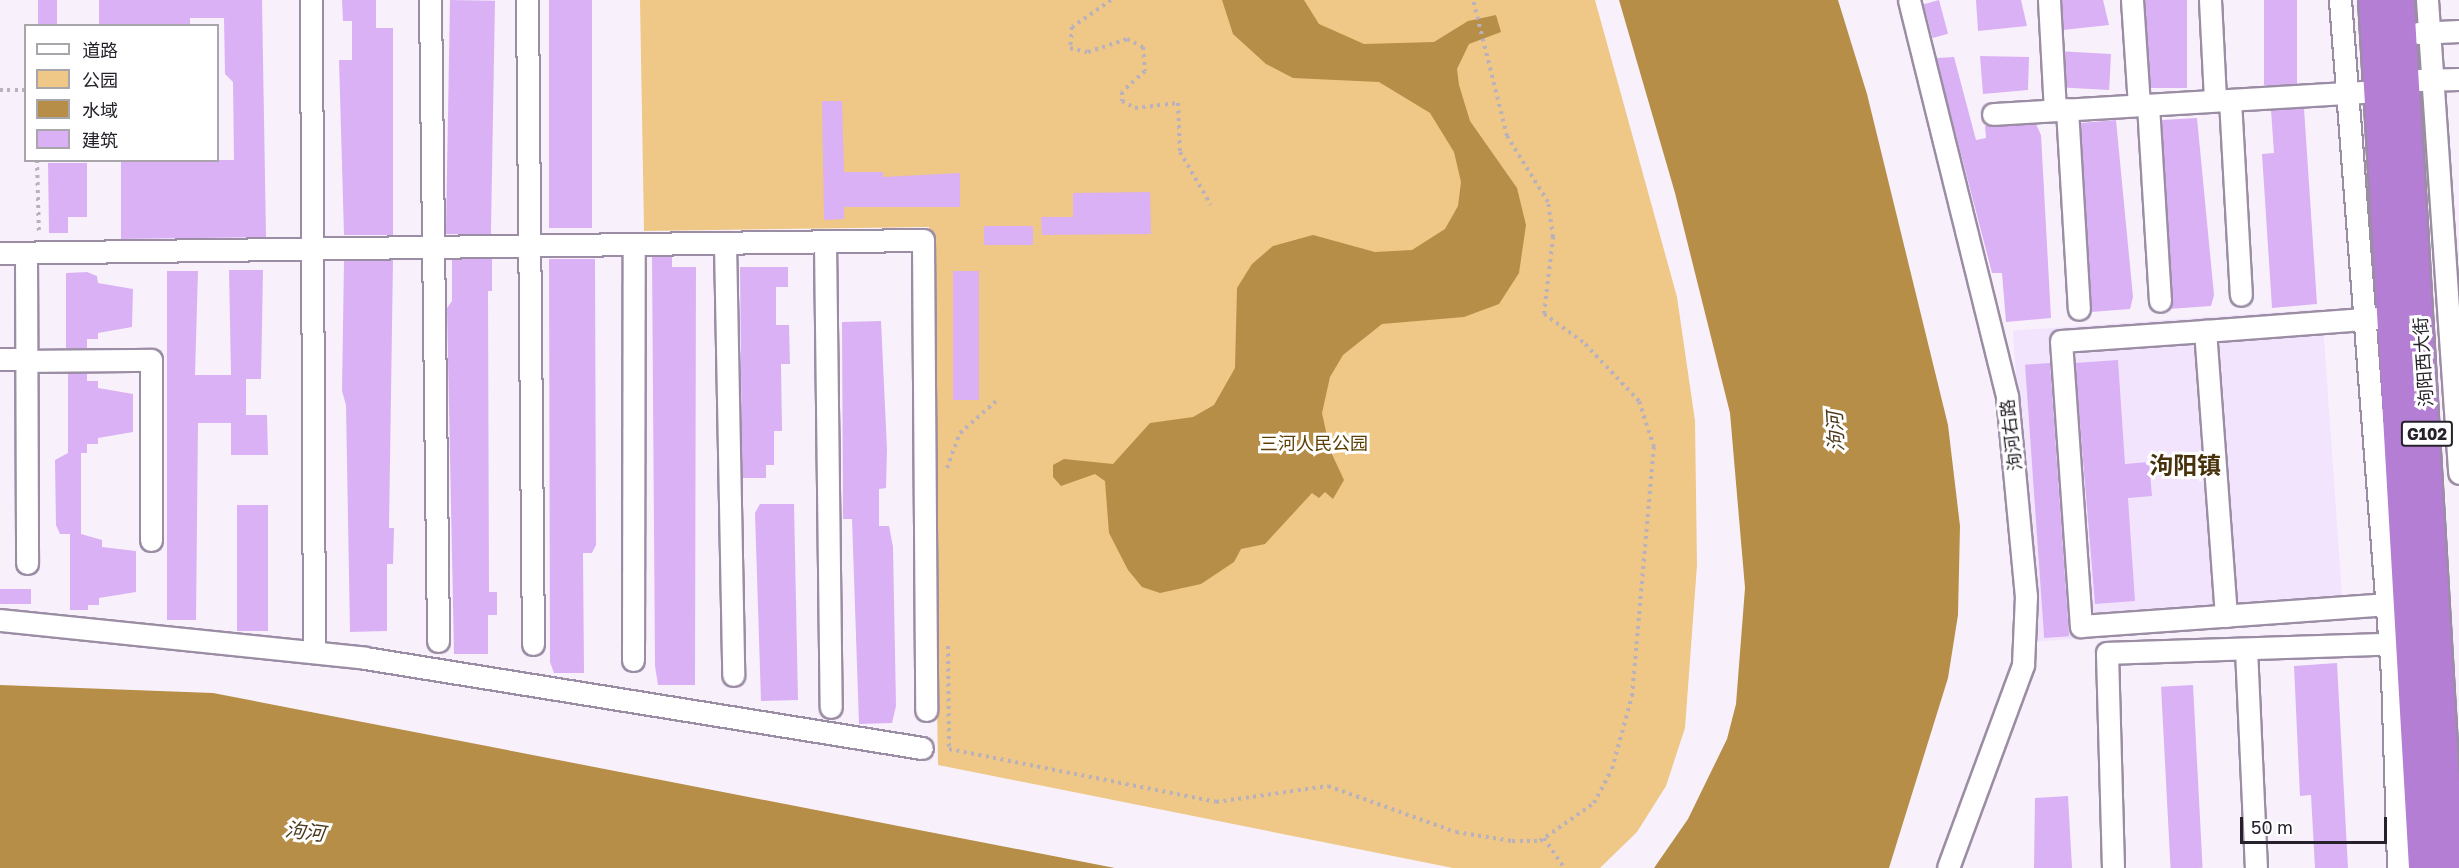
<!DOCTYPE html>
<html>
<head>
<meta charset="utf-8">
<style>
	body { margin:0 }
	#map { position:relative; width:2459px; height:868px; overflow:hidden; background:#f8f1fc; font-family:"Golos Text","Noto Sans SC",sans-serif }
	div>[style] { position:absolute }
	.built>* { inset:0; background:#f3e4fe; transform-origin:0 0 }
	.green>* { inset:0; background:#efc786 }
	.water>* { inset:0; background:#b78e48 }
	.building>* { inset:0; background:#dab1f4; transform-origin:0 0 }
	.path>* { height:4px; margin-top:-2px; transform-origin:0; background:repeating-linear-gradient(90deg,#b9b2bd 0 3px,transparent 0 7.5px) }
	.roads { filter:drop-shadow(2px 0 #9b8da4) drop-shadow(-2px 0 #9b8da4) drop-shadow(0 2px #9b8da4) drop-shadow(0 -2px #9b8da4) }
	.minor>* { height:21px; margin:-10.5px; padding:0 10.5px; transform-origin:10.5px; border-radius:10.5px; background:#fff }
	.highway>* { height:32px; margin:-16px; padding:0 16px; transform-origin:16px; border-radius:16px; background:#b37ed3 }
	span { translate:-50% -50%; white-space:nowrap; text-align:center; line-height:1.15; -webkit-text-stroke:6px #fff; paint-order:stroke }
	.shield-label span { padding:2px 4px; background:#fff; border:2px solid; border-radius:4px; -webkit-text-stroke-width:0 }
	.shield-label { font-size:16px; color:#26212a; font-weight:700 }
	.street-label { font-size:18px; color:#26212a }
	.park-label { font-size:18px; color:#5a3e02 }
	.water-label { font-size:20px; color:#4b391a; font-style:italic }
	.district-label { font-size:24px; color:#47320c; font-weight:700 }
	.legend { position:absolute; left:24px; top:24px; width:195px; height:138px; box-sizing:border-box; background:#fff; border:2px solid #a8a6aa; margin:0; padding:8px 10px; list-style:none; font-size:18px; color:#26212a }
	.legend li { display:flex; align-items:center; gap:12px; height:30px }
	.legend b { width:30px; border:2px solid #a8a6aa }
	.scale { position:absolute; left:2240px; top:817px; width:147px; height:27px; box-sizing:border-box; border:3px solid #26212a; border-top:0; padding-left:8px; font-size:18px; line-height:21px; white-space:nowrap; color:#26212a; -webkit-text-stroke:4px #fff; paint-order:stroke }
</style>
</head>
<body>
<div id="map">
	<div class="built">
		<div style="left:2322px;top:309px;width:312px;height:310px;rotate:86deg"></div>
	</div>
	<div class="green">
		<div style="clip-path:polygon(640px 0,1595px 0,1677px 297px,1695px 421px,1697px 565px,1685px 728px,1666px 786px,1637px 832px,1600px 868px,1453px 868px,938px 765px,929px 227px,644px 231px)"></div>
	</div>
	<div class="water">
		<div style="clip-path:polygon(1222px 0,1304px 0,1319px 24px,1364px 44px,1434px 42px,1468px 21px,1496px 15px,1501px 32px,1469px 44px,1457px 69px,1459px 85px,1470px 121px,1517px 188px,1526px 225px,1519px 273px,1499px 304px,1464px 317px,1382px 324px,1343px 355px,1330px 377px,1322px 413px,1330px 450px,1344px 480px,1333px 499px,1325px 492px,1319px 498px,1312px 493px,1265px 544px,1241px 549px,1234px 562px,1201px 584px,1160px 593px,1142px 587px,1128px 570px,1109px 533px,1105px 481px,1095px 474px,1061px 486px,1053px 477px,1053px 465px,1064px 459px,1113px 464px,1150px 423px,1193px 417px,1214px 405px,1235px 368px,1237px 288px,1252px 264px,1273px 246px,1313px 235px,1375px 252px,1412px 250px,1445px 229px,1458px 206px,1461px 182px,1454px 152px,1430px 113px,1379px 82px,1293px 78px,1266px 64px,1233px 34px)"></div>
		<div style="clip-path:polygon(1619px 0,1838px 0,1867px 94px,1948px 425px,1960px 526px,1958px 615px,1948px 678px,1889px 868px,1654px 868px,1688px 819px,1727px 739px,1736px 704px,1745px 588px,1730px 413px,1675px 193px)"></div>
		<div style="clip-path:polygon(0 685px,213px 693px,1115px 868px,0 868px)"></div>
	</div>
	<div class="building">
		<div style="left:38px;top:0;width:19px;height:26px"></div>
		<div style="clip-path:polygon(99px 0,262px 0,266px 237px,121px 239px,121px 160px,234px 160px,233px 82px,225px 74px,224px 18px,190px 18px,190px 26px,99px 26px)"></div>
		<div style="clip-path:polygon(342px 0,376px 0,376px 28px,393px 28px,393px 235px,344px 235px,339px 60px,352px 60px,352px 21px,343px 21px)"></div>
		<div style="left:450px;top:0;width:45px;height:234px;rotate:1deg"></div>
		<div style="left:549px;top:0;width:43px;height:228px"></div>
		<div style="left:1939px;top:0;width:35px;height:16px;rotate:75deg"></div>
		<div style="clip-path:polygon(1976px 0,2021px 0,2027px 26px,1978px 31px)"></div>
		<div style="clip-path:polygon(2062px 0,2103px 0,2109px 25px,2063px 30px)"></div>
		<div style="left:2145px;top:0;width:42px;height:88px"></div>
		<div style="left:2264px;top:0;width:33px;height:85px"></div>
		<div style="left:2111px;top:54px;width:36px;height:46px;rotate:93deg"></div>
		<div style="clip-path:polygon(1980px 56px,2029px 57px,2028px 90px,1983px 94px)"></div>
		<div style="clip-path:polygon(1954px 57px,1976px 140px,1986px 138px,1985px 126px,2036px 124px,2041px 135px,2051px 318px,2006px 322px,2002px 273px,1992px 273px,1936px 58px)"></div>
		<div style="clip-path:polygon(822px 101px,842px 101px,844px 172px,883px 172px,883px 177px,960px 173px,960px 207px,844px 207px,844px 219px,824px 220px)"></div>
		<div style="clip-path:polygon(2304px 108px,2317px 304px,2272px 308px,2262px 154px,2274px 153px,2271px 110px)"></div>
		<div style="clip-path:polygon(2197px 118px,2214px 295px,2211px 306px,2169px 309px,2162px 120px)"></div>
		<div style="clip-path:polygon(2116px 120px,2133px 297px,2130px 309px,2091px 312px,2081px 123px)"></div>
		<div style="clip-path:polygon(48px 163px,87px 163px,87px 217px,68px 217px,68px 233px,49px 233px)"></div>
		<div style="clip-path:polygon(1150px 192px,1151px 234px,1042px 235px,1041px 217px,1073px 217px,1073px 193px)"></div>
		<div style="left:984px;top:226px;width:49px;height:19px"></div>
		<div style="clip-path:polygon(652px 257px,672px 257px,672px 267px,696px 267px,695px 685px,658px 685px,655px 666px)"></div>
		<div style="clip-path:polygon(452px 259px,492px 259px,492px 291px,488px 291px,489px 592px,497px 592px,497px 615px,488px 615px,488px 654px,454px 654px,447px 308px,452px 301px)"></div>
		<div style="clip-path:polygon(549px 259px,595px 259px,596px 545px,592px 553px,583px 553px,584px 673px,554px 673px,550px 662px)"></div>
		<div style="clip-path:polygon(393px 260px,389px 528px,394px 528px,393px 564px,387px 564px,387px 631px,350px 632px,346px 405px,342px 391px,344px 261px)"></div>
		<div style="clip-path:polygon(740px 267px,788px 267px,788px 287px,776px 287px,776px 325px,789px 325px,790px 364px,781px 364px,782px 431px,774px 431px,774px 465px,766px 465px,766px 478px,742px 478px)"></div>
		<div style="clip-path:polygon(229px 270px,263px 270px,261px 379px,246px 379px,246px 415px,267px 415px,268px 455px,231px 455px,231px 423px,198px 423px,196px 620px,167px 620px,167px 271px,198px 271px,195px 375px,231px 375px)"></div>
		<div style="left:953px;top:271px;width:26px;height:129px"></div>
		<div style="clip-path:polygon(87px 272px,97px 276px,98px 283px,133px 289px,132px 327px,98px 333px,98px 339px,87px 339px,87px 348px,66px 348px,66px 273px)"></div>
		<div style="clip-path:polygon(881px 321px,887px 449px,886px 488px,879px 489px,879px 526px,889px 526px,893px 547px,896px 706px,892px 723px,859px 724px,852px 519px,843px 519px,842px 322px)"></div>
		<div style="clip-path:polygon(2118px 360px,2125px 464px,2149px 462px,2152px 496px,2128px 498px,2135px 601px,2095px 604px,2075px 363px)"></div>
		<div style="left:2050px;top:363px;width:274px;height:25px;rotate:86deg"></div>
		<div style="clip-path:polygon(68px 373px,87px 373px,87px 381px,98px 381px,98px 388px,133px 394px,133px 432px,98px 438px,98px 444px,87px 444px,87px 453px,81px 453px,81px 534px,102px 540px,102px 547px,136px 551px,136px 592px,99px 598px,99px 605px,88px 605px,88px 610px,70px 610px,70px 534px,80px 534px,60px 534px,56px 525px,55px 460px,68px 453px)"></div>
		<div style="clip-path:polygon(760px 504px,794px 504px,798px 700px,761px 701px,755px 513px)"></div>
		<div style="left:237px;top:505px;width:31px;height:126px"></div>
		<div style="left:0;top:589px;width:31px;height:15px"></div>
		<div style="clip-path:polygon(2337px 663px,2348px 868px,2315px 868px,2311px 795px,2300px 796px,2294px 666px)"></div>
		<div style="left:2193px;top:685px;width:183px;height:32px;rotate:87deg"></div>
		<div style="clip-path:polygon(2068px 796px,2072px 868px,2034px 868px,2035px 798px)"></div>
	</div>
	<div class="path">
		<div style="left:1111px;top:0;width:47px;rotate:145.3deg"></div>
		<div style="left:1072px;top:27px;width:21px;rotate:95deg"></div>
		<div style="left:1070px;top:48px;width:18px;rotate:13deg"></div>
		<div style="left:1088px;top:52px;width:41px;rotate:-18.4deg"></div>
		<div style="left:1127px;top:39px;width:18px;rotate:27deg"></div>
		<div style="left:1143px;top:47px;width:24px;rotate:85deg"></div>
		<div style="left:1145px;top:71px;width:31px;rotate:138deg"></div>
		<div style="left:1122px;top:92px;width:9px;rotate:90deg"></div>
		<div style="left:1122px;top:101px;width:15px;rotate:28deg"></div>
		<div style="left:1135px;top:108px;width:43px;rotate:-6.6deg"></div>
		<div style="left:1178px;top:103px;width:49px;rotate:87.7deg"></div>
		<div style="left:1180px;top:152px;width:61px;rotate:59.7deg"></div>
		<div style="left:0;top:90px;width:26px"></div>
		<div style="left:37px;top:160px;width:74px;rotate:88.5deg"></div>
		<div style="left:947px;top:468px;width:37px;rotate:-70deg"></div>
		<div style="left:960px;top:433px;width:48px;rotate:-41.6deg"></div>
		<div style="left:948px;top:646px;width:103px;rotate:89.4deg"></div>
		<div style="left:949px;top:749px;width:272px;rotate:11.2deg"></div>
		<div style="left:1216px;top:802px;width:113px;rotate:-8.1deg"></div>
		<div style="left:1328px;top:786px;width:136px;rotate:19.8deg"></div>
		<div style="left:1456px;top:832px;width:57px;rotate:9.1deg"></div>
		<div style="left:1512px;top:841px;width:28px"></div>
		<div style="left:1540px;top:841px;width:66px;rotate:-35.1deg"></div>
		<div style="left:1594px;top:803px;width:38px;rotate:-62deg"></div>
		<div style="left:1612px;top:769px;width:76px;rotate:-74.7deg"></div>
		<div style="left:1632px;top:696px;width:250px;rotate:-85deg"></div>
		<div style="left:1654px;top:447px;width:48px;rotate:-108.1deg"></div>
		<div style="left:1639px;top:401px;width:81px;rotate:-133.5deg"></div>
		<div style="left:1583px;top:342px;width:48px;rotate:-144.3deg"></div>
		<div style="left:1544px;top:314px;width:78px;rotate:-83.3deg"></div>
		<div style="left:1553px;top:237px;width:35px;rotate:-98deg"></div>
		<div style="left:1548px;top:202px;width:78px;rotate:-121.8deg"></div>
		<div style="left:1507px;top:136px;width:140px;rotate:-104deg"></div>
		<div style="left:1544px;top:838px;width:36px;rotate:56deg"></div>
	</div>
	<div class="roads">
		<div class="minor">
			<div style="left:311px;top:0;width:652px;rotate:89.74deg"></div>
			<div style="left:430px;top:0;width:641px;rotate:89.28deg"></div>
			<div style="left:527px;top:0;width:644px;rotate:89.47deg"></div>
			<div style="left:1909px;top:0;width:408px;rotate:76.1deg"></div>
			<div style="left:2007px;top:396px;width:201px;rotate:84.6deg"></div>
			<div style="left:2026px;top:596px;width:69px;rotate:92.5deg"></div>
			<div style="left:2023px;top:665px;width:216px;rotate:110.3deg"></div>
			<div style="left:2049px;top:0;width:110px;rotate:86.9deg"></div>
			<div style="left:2132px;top:0;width:105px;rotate:86.2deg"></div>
			<div style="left:2210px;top:0;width:100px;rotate:87.1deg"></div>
			<div style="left:2340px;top:0;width:676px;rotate:85.59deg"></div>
			<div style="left:2392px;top:674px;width:194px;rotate:88.2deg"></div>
			<div style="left:2427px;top:0;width:474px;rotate:86.1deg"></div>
			<div style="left:2418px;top:33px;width:41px;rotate:-2.8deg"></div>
			<div style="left:2419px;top:80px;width:40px;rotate:-1.4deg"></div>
			<div style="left:2230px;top:100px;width:195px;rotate:86.8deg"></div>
			<div style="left:2148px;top:105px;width:196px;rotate:86.5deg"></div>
			<div style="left:2067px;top:109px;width:200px;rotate:86.6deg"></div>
			<div style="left:1993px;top:114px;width:389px;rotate:-3.4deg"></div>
			<div style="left:825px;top:242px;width:465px;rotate:89.3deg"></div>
			<div style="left:725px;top:243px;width:432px;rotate:88.9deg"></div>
			<div style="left:0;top:253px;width:923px;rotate:-0.81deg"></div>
			<div style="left:923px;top:240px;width:470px;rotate:89.6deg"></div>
			<div style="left:26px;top:253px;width:310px;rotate:89.8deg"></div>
			<div style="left:2205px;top:331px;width:144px;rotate:176deg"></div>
			<div style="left:2061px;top:341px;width:286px;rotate:86deg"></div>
			<div style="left:2081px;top:626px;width:319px;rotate:-4.1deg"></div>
			<div style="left:0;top:359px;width:26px"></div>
			<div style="left:26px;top:361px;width:125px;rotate:-0.5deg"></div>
			<div style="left:151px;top:360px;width:180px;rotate:90deg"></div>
			<div style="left:2226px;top:616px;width:286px;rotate:-94.2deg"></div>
			<div style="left:2205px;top:331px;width:172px;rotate:-4.3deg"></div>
			<div style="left:0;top:620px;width:367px;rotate:5.9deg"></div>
			<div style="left:365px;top:658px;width:564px;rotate:9.18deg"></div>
			<div style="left:2246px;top:649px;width:219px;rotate:87.4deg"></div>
			<div style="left:633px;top:660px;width:416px;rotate:-89.9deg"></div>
			<div style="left:2113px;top:868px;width:215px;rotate:-91.6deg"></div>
			<div style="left:2107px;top:653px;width:295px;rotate:-1.9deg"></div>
		</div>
		<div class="highway">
			<div style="left:2375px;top:0;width:869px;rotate:86.7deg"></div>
			<div style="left:2398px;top:0;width:869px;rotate:86.7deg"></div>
		</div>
	</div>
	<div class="shield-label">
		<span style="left:2427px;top:434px">G102</span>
	</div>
	<div class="street-label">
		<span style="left:2423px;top:362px;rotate:-94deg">泃阳西大街</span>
		<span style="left:2011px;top:435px;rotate:-97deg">泃河右路</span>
	</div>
	<div class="park-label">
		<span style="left:1314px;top:443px">三河人民公园</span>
	</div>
	<div class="water-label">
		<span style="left:1835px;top:432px;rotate:-93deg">泃河</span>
		<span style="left:305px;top:831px;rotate:7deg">泃河</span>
	</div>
	<div class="district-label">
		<span style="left:2185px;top:465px">泃阳镇</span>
	</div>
	<ul class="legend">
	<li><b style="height:8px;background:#fff"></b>道路</li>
	<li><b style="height:16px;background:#efc786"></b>公园</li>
	<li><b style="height:16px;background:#b78e48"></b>水域</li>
	<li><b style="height:16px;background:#dab1f4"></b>建筑</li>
	</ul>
	<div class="scale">50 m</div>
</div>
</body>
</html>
